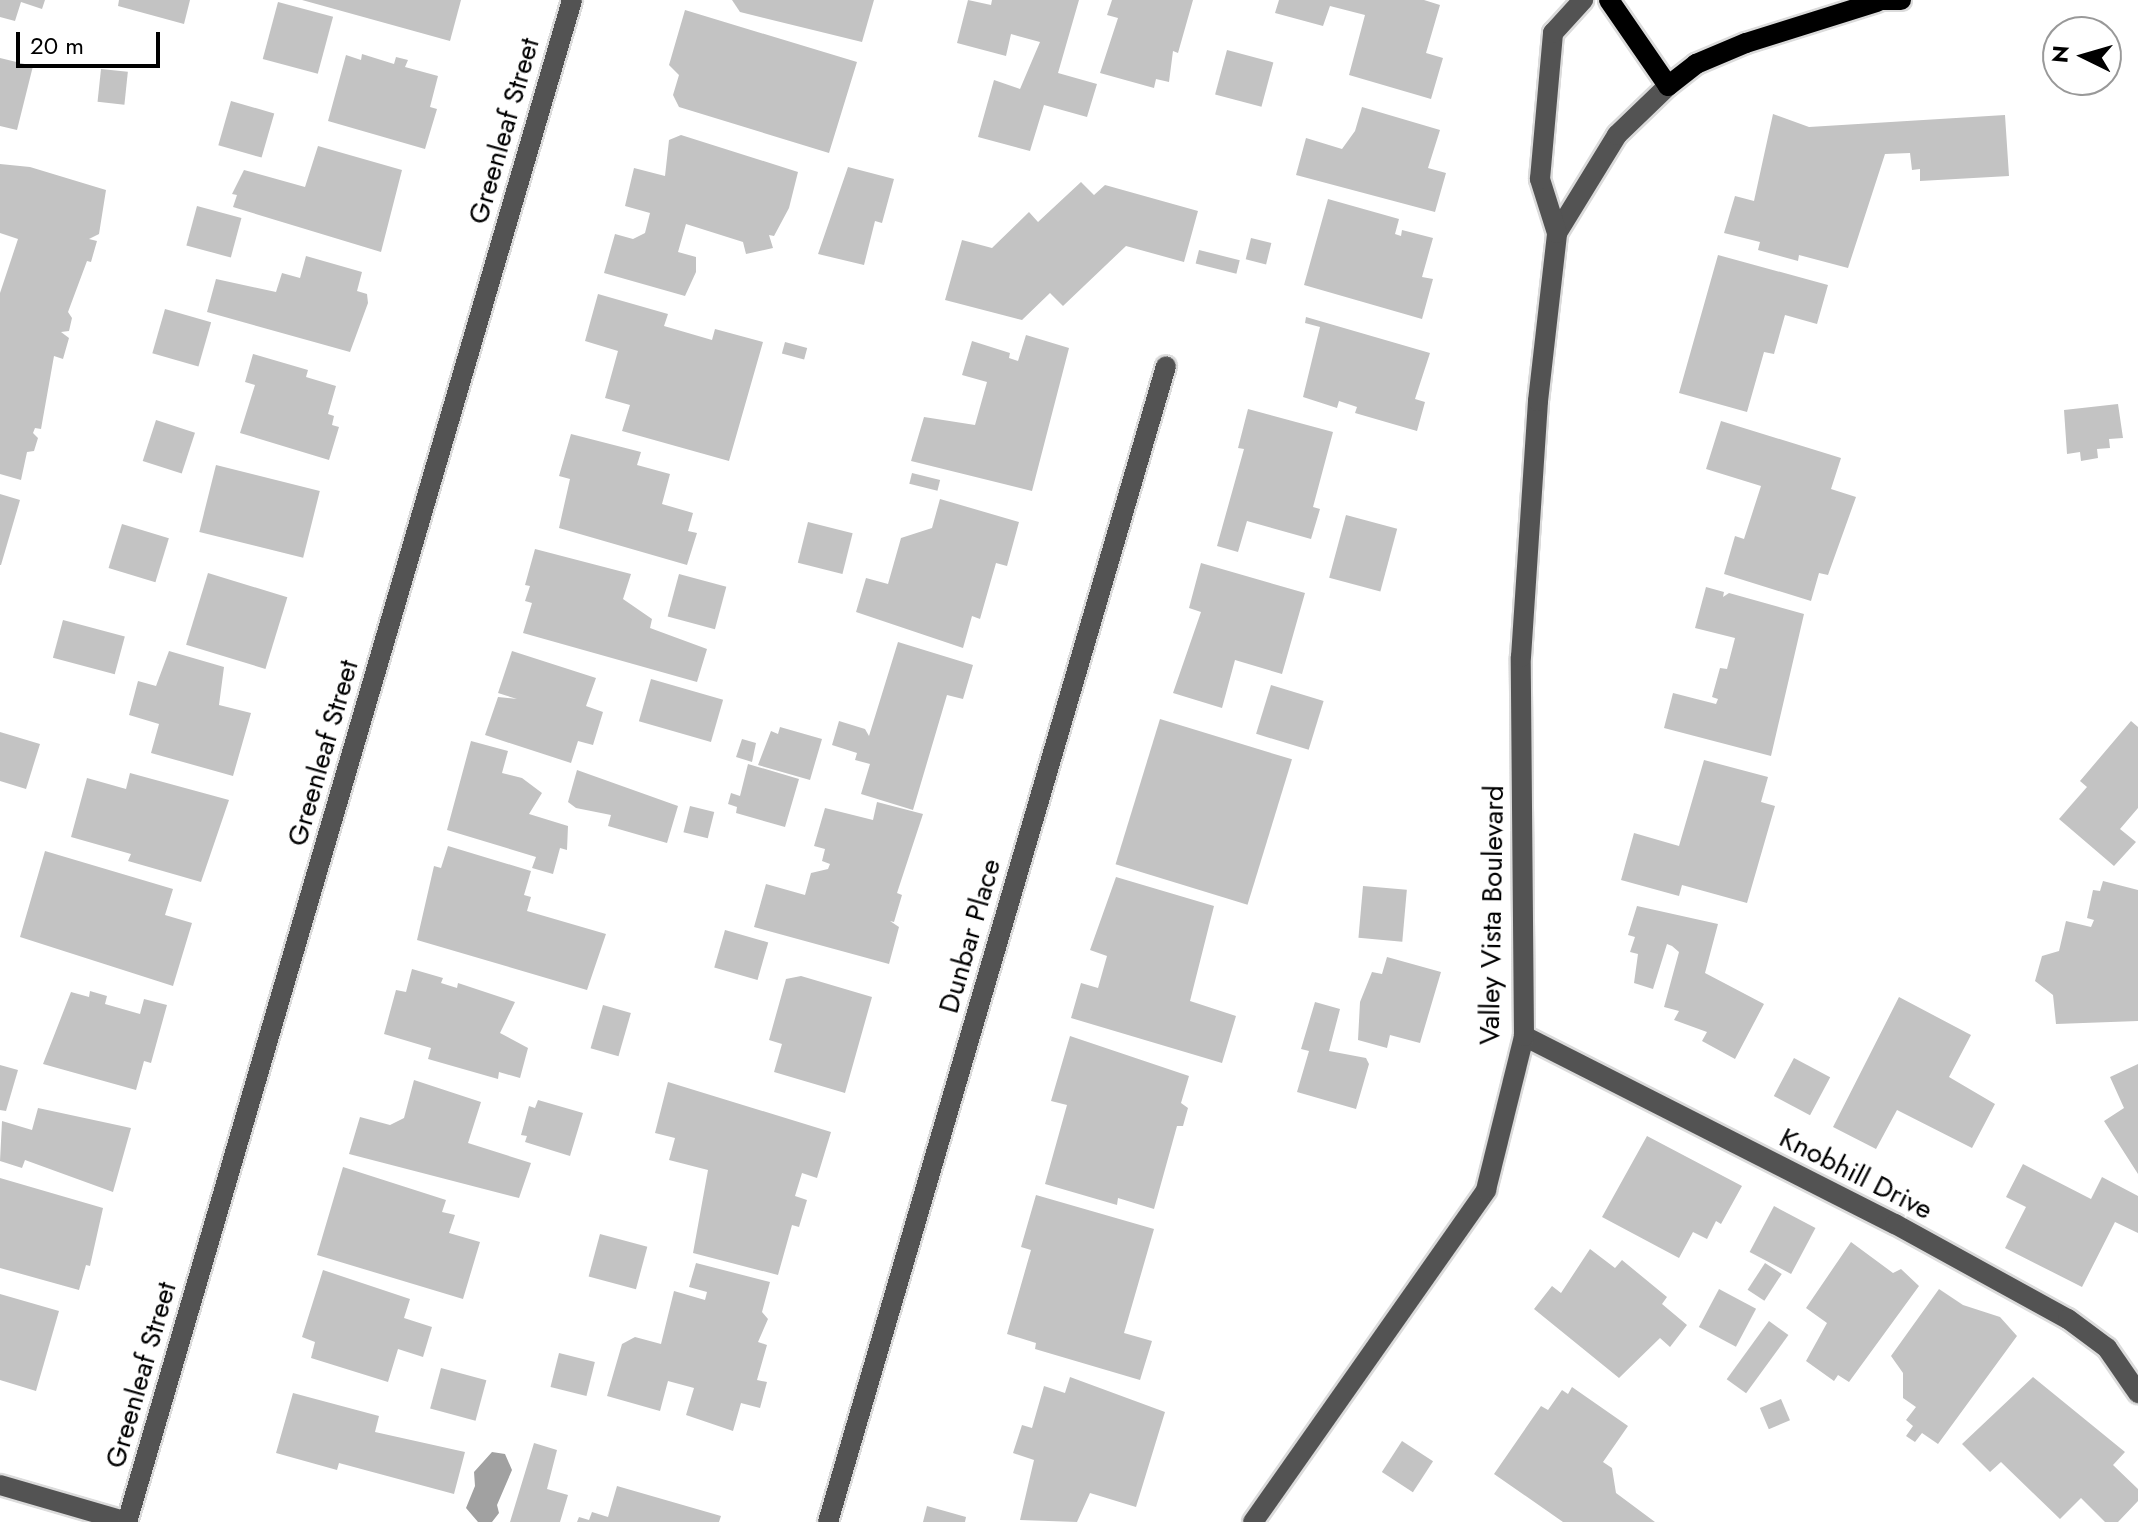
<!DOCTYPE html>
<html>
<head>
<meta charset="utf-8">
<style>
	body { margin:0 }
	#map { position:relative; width:2138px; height:1522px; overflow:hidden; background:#fff; font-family:Jost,sans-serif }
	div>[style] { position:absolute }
	.water>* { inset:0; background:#a1a1a1 }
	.building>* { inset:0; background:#c3c3c3; transform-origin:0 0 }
	.roads { filter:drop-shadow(2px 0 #dbdbdb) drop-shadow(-2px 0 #dbdbdb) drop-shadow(0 2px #dbdbdb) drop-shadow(0 -2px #dbdbdb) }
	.minor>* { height:20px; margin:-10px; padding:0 10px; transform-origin:10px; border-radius:10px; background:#535353 }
	.major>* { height:20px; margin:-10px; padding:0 10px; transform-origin:10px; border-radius:10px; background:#000 }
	span { translate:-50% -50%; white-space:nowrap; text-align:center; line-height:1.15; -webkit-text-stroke:6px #fff; paint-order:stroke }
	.street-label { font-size:28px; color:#000 }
	.north { position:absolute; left:2042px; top:16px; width:80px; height:80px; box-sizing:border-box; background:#fff; border:2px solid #999; border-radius:50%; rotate:275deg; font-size:22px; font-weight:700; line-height:32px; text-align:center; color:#000 }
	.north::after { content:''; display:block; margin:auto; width:28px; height:36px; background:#000; clip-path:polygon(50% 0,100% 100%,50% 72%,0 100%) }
	.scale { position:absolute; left:16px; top:32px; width:144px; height:36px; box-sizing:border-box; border:4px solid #000; border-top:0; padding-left:10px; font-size:24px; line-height:28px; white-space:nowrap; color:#000; -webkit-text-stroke:6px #fff; paint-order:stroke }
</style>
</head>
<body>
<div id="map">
	<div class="water">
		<div style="clip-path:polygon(492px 1452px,505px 1454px,512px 1470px,497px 1505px,499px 1513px,492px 1522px,478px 1522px,466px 1508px,475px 1486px,474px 1472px)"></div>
	</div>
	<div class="building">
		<div style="clip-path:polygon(0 0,45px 0,42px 9px,21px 2px,15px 21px,0 17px)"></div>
		<div style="clip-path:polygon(119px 0,190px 0,184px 24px,118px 6px)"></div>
		<div style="clip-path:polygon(302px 0,461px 0,450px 41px)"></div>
		<div style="clip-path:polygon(732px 0,874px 0,862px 42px,740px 12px)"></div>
		<div style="clip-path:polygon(968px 0,991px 5px,992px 0,1079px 0,1058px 73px,1097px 84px,1087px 117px,1044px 105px,1030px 151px,978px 137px,994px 80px,1020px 89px,1040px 42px,1011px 34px,1006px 56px,957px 43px)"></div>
		<div style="clip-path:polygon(1112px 0,1193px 0,1178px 53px,1173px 51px,1169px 82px,1156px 79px,1154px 88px,1100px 73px,1118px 18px,1107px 15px)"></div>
		<div style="clip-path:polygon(1279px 0,1424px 0,1440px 5px,1426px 53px,1443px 58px,1431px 99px,1349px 75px,1365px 15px,1330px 6px,1323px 26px,1275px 13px)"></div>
		<div style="left:278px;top:2px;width:57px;height:59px;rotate:15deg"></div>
		<div style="clip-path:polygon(685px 10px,857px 62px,829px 153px,679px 107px,673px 95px,679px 75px,669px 65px)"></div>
		<div style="left:1227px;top:50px;width:48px;height:46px;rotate:15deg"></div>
		<div style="clip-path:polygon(362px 54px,394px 64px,396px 57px,408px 60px,405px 67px,438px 76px,430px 107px,437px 109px,425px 149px,328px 121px,346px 55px,361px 60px)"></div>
		<div style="clip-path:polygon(0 58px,33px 66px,17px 130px,0 126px)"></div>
		<div style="left:101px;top:69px;width:27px;height:33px;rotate:6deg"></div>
		<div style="left:231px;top:101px;width:45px;height:46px;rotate:16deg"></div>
		<div style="clip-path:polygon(1362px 107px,1440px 130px,1428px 168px,1446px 173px,1435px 212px,1296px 175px,1306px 138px,1342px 149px,1355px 131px)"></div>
		<div style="clip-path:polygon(1773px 114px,1809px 127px,2005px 115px,2009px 176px,1920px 181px,1920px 169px,1912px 170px,1910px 153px,1885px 154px,1848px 268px,1799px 255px,1798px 261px,1758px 250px,1760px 242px,1724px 233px,1735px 196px,1754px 201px)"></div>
		<div style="clip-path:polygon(681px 135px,798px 172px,789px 208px,774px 236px,769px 235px,773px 248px,746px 254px,743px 242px,686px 224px,678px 252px,696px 257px,696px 272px,685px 296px,604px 273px,615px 234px,633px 239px,645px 233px,650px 213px,625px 206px,634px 168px,665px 176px,669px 140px)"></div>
		<div style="clip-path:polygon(318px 146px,402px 170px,381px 252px,233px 207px,237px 195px,232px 194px,244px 170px,305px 187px)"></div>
		<div style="clip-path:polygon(0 164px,30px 167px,106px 190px,99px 234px,89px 239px,97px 241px,91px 262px,87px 261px,68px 312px,72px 318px,69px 331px,61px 332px,69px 338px,63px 359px,54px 356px,41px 429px,35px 428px,33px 433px,38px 438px,34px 451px,27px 452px,21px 480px,0 474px,0 293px,18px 239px,0 233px)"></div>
		<div style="clip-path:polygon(848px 167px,894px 179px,882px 223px,875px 221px,864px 265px,818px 254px)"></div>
		<div style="clip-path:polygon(1081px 182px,1094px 195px,1105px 185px,1198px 211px,1184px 262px,1126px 246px,1063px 306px,1050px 293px,1022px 320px,945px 300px,962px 240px,992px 248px,1029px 212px,1038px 222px)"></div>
		<div style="clip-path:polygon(1328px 199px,1399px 219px,1395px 234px,1401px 236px,1402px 230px,1433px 238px,1422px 277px,1433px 279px,1422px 319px,1304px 285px)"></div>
		<div style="left:197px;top:206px;width:46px;height:41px;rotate:15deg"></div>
		<div style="left:1251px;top:238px;width:21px;height:22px;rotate:14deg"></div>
		<div style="left:1199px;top:250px;width:42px;height:14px;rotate:14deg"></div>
		<div style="clip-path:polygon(1718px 255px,1828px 285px,1817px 324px,1785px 315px,1774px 354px,1764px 352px,1747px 412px,1679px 393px)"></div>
		<div style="clip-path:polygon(306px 256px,362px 272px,357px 291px,367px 294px,368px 303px,350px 352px,207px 312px,216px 279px,276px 292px,282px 273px,300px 278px)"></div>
		<div style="clip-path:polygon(598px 294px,668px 314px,664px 326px,712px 340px,715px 329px,763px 342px,729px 461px,622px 431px,630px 405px,605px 398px,618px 351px,585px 341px)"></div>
		<div style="left:165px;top:309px;width:48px;height:46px;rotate:16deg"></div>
		<div style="clip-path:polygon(1306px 317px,1430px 353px,1415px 399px,1425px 402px,1417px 431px,1355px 413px,1357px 407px,1339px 401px,1337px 408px,1303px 397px,1320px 327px,1305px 323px)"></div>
		<div style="clip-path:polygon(1026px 335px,1069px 348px,1032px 491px,911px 461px,924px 417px,975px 425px,987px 382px,962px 375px,972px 341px,1010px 353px,1009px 358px,1018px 361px)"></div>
		<div style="left:785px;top:342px;width:23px;height:12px;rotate:15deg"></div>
		<div style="clip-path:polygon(253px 354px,308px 370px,306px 377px,336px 386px,328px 414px,334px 416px,332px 425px,339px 427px,329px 460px,240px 433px,255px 385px,245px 382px)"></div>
		<div style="clip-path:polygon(2118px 404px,2123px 438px,2109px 439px,2110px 448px,2097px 449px,2098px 458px,2081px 461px,2080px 452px,2067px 454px,2064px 410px)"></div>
		<div style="clip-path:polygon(1248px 409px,1333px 432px,1313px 507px,1320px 509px,1311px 539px,1247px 521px,1238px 552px,1217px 546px,1244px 449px,1238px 448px)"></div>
		<div style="left:156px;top:420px;width:41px;height:43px;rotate:18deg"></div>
		<div style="clip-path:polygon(1721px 421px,1841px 458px,1831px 489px,1856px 497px,1828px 575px,1819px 573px,1811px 601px,1724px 574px,1735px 536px,1744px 539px,1761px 486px,1706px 469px)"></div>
		<div style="clip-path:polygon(571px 434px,641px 452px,637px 465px,670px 474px,662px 504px,693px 513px,688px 531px,697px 533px,687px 565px,559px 528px,570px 479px,559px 476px)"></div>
		<div style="left:216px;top:465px;width:107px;height:69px;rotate:14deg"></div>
		<div style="left:912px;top:473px;width:29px;height:11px;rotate:14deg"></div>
		<div style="clip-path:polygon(0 494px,20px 500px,1px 565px,0 565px)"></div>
		<div style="clip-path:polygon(940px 499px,1019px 522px,1007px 566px,996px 563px,980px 619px,972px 616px,963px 648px,856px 612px,866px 578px,888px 584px,901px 538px,932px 528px)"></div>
		<div style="left:1346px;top:515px;width:53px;height:65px;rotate:15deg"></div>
		<div style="left:808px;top:522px;width:46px;height:42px;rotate:14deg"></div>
		<div style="left:122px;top:524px;width:49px;height:46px;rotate:17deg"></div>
		<div style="clip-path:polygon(535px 549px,631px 574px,623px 599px,652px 619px,650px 628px,707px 649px,697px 682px,523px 633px,532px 603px,525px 601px,530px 586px,525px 585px)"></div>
		<div style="clip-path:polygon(1201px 563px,1305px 593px,1282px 674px,1235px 660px,1222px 708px,1173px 693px,1201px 612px,1189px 608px)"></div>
		<div style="left:208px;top:573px;width:83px;height:75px;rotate:17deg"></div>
		<div style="left:679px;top:574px;width:49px;height:44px;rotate:15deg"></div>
		<div style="clip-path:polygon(1706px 587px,1724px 592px,1723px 597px,1729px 593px,1804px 614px,1771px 756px,1664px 728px,1673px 693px,1716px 704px,1718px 699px,1712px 697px,1720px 668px,1727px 669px,1735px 638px,1695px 628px)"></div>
		<div style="left:63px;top:620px;width:64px;height:39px;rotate:15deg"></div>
		<div style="clip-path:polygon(898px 642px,973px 665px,963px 699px,947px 695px,913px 810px,861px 794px,870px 764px,855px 760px,857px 753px,832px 745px,839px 721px,865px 729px,869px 736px)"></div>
		<div style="clip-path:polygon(169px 651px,224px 667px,219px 705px,251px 713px,233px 776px,151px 753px,159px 724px,129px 715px,138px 681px,156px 686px)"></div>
		<div style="clip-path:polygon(512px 651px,596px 678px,586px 706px,603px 712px,593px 745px,578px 741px,571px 763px,485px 735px,498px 697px,517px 699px,498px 693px)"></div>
		<div style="left:651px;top:679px;width:75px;height:44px;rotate:16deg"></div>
		<div style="left:1271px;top:685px;width:55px;height:51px;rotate:17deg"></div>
		<div style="left:1160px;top:719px;width:138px;height:152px;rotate:17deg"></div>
		<div style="clip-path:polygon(2131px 721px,2138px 727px,2138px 808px,2120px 829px,2136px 842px,2114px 866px,2059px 819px,2087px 787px,2080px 781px)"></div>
		<div style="clip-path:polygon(780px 727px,822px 739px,810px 780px,758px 765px,771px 731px,778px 734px)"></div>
		<div style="clip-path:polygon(0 732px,40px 744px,26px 789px,0 781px)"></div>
		<div style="clip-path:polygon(742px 739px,756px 743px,752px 762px,736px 757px)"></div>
		<div style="clip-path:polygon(471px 741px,508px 751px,502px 773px,522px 778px,542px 793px,529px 814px,568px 826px,567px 850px,560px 848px,553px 874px,532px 868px,536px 857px,447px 830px)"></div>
		<div style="clip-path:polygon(1704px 760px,1768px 777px,1761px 802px,1775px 806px,1747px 903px,1682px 885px,1679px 896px,1621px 880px,1634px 833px,1679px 846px)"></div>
		<div style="clip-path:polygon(748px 764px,799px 779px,785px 827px,736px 813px,737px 807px,728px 804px,731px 793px,740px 796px)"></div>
		<div style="clip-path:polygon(577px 770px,678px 806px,667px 843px,608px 826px,611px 815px,576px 808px,568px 802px)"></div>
		<div style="clip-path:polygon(130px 773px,229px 800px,201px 882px,128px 861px,131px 854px,71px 837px,87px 778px,126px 789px)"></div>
		<div style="clip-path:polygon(877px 802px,923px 814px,897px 893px,902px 895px,894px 922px,890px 921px,899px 927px,889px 964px,754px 927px,766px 884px,805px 895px,811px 873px,828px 869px,830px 864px,822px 861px,825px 849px,814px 846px,825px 808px,873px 820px)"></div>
		<div style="left:690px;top:806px;width:25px;height:27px;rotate:14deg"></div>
		<div style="clip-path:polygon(448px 846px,531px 871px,524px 895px,531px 897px,527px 911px,606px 934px,587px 990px,417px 940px,434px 866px,441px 868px)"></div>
		<div style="clip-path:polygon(45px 851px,173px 889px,165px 915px,192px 923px,173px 986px,20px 937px)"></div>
		<div style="clip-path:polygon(1116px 877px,1214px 906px,1190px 1001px,1236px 1016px,1222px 1063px,1071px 1018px,1081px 983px,1098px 988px,1107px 956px,1090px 950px)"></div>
		<div style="clip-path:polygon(2103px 881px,2138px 890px,2138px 1021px,2056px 1024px,2053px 995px,2035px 981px,2042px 956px,2059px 951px,2066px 921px,2091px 927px,2094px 920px,2087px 918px,2093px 890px,2100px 891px)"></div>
		<div style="left:1363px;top:886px;width:44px;height:52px;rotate:5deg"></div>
		<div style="clip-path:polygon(1637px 906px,1718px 924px,1705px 973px,1764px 1004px,1735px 1059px,1702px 1041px,1707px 1032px,1674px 1020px,1679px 1011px,1664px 1007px,1679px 952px,1672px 946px,1667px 944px,1653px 989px,1634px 983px,1638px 954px,1630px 952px,1635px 937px,1628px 935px)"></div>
		<div style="left:725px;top:930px;width:45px;height:39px;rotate:16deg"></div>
		<div style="clip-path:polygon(1387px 957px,1441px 972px,1420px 1043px,1390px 1035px,1387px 1048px,1358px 1040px,1360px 1002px,1372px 972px,1382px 974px)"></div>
		<div style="clip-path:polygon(412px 969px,443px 978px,441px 983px,457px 988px,458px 983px,515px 1002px,500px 1033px,528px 1048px,520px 1078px,499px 1072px,498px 1079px,428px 1059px,431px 1048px,384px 1034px,396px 990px,406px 992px)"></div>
		<div style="clip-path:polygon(801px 976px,872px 997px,845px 1093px,774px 1072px,782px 1044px,769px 1040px,786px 979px)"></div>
		<div style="clip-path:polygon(90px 991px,107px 996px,105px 1004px,140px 1014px,144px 999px,167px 1005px,151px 1063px,144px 1061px,136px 1090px,43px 1064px,71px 992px,89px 997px)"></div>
		<div style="clip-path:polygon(1899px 997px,1971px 1035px,1949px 1077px,1995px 1104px,1972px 1148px,1897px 1110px,1876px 1149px,1833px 1127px)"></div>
		<div style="clip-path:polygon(1315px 1002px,1340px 1009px,1329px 1051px,1366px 1058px,1369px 1064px,1356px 1109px,1297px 1092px,1309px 1051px,1301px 1049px)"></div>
		<div style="left:603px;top:1005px;width:29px;height:45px;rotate:16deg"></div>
		<div style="clip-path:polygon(1070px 1036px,1189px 1076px,1181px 1103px,1188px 1108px,1183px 1126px,1177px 1126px,1154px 1209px,1118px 1198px,1117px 1205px,1045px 1184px,1067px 1105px,1051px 1101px)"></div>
		<div style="left:1794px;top:1058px;width:41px;height:43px;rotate:28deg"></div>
		<div style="clip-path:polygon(2138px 1064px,2138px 1174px,2104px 1121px,2124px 1108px,2110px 1077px)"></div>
		<div style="clip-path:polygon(0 1065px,18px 1070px,6px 1111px,0 1110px)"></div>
		<div style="clip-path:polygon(414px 1080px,481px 1102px,468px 1143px,531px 1163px,519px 1198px,349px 1154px,360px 1117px,390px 1125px,404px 1118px)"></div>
		<div style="clip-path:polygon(668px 1082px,831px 1132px,817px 1178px,802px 1173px,795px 1196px,807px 1200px,799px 1227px,792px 1225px,778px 1275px,693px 1253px,708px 1170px,669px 1160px,675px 1138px,655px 1133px)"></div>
		<div style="clip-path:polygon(538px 1100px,583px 1113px,570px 1156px,525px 1142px,527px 1136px,521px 1135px,529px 1106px,535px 1108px)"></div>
		<div style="clip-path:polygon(38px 1108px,131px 1128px,113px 1192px,25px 1160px,22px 1168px,0 1161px,2px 1121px,32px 1130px)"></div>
		<div style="clip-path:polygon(1647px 1136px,1742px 1186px,1721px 1224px,1716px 1221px,1707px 1239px,1693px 1232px,1679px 1258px,1602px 1217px)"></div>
		<div style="clip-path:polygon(2023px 1164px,2091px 1199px,2102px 1177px,2138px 1196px,2138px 1233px,2115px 1222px,2082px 1287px,2005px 1248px,2026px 1207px,2006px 1197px)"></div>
		<div style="clip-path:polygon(343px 1167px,446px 1200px,442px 1212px,455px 1215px,449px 1233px,480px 1242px,463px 1299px,317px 1255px)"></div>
		<div style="clip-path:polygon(0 1178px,103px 1208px,90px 1266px,86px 1265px,79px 1290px,0 1268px)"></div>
		<div style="clip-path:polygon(1036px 1195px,1154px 1229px,1124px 1333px,1152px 1341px,1140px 1380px,1035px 1349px,1036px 1343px,1007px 1334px,1031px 1250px,1021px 1247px)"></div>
		<div style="left:1774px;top:1206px;width:47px;height:52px;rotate:28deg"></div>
		<div style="left:600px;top:1234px;width:49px;height:44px;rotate:15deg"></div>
		<div style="clip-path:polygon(1851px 1242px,1893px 1273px,1901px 1269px,1919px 1286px,1849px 1382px,1838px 1375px,1834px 1381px,1806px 1361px,1827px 1323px,1806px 1308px)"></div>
		<div style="clip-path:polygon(1590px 1249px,1615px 1268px,1622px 1260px,1667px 1297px,1662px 1304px,1687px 1325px,1670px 1347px,1660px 1338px,1619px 1378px,1534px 1309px,1552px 1286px,1561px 1293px)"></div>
		<div style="clip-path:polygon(696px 1263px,770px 1282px,762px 1312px,768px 1319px,758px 1342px,767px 1345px,757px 1380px,767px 1382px,760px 1408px,741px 1403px,733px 1431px,686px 1415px,694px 1388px,668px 1381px,660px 1411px,607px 1396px,622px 1344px,635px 1337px,661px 1344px,674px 1291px,705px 1300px,707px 1292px,689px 1287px)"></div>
		<div style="left:1765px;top:1263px;width:20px;height:32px;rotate:33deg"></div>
		<div style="clip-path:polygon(323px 1270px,410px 1299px,404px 1318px,432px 1327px,423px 1357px,398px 1349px,388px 1382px,311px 1358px,315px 1342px,302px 1337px)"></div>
		<div style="left:1719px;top:1289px;width:42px;height:43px;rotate:28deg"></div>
		<div style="clip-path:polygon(1939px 1289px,1963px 1305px,2000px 1317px,2017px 1336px,1938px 1444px,1922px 1433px,1915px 1442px,1906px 1436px,1913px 1426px,1906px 1420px,1916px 1407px,1903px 1398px,1903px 1373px,1891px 1356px)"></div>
		<div style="clip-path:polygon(0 1294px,59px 1311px,36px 1391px,0 1380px)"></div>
		<div style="left:1769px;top:1321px;width:24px;height:72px;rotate:36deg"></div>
		<div style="left:559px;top:1353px;width:37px;height:35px;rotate:14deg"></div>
		<div style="left:441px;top:1368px;width:47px;height:42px;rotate:15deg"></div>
		<div style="clip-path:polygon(1070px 1377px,1165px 1412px,1136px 1507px,1090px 1493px,1077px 1522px,1020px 1520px,1034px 1460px,1013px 1453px,1022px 1425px,1032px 1428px,1044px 1386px,1065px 1393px)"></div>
		<div style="clip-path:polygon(2033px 1377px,2125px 1452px,2113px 1465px,2138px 1489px,2138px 1501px,2118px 1522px,2105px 1522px,2081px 1498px,2060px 1519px,2001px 1462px,1990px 1472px,1962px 1444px)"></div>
		<div style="clip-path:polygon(1572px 1387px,1628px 1426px,1603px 1462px,1612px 1468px,1616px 1493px,1655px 1522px,1563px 1522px,1494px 1474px,1541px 1406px,1548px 1410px,1562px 1390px,1568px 1394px)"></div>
		<div style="clip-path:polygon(293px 1393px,379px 1416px,375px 1432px,465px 1452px,454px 1494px,339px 1463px,337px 1470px,276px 1453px)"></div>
		<div style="left:1781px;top:1399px;width:23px;height:23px;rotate:67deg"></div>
		<div style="left:1402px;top:1441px;width:37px;height:37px;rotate:33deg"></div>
		<div style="clip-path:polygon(534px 1443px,557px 1450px,547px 1489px,568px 1495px,560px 1522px,510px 1522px)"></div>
		<div style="clip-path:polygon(617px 1486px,721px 1516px,719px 1522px,577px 1522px,579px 1517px,589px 1520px,592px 1512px,608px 1517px)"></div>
		<div style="clip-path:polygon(927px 1506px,966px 1517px,965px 1522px,923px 1522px)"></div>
	</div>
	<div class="roads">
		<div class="minor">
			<div style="left:1557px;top:233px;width:115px;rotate:-58.5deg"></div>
			<div style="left:1617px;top:135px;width:71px;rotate:-43.9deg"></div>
			<div style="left:1524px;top:1036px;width:416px;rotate:26.9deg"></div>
			<div style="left:1895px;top:1224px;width:197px;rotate:28.8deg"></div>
			<div style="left:2068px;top:1319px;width:49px;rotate:36.6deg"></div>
			<div style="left:2107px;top:1348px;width:55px;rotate:55.4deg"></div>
			<div style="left:0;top:1485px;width:132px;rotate:16.2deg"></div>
			<div style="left:127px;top:1522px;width:1586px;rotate:-73.7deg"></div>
			<div style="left:828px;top:1522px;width:1204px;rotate:-73.7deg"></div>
			<div style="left:1253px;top:1522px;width:406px;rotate:-54.9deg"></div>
			<div style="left:1486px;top:1190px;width:159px;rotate:-76.1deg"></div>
			<div style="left:1524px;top:1036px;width:379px;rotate:-90.5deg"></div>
			<div style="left:1521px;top:657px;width:257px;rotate:-86.2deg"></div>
			<div style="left:1538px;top:401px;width:169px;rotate:-83.5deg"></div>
			<div style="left:1557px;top:233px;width:57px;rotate:-107.5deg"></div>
			<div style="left:1540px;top:179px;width:147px;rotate:-84.9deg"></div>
			<div style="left:1553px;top:33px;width:45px;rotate:-47.7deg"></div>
		</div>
		<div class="major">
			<div style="left:1609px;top:0;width:104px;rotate:55.5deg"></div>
			<div style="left:1668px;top:86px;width:36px;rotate:-38deg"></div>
			<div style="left:1696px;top:64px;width:54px;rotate:-22.8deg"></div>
			<div style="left:1746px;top:43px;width:137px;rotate:-17.4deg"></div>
			<div style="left:1866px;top:0;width:35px"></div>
		</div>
	</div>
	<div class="street-label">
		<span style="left:504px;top:131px;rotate:-74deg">Greenleaf Street</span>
		<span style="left:323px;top:753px;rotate:-74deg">Greenleaf Street</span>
		<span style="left:1492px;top:915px;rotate:-89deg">Valley Vista Boulevard</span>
		<span style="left:970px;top:936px;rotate:-74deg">Dunbar Place</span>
		<span style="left:1856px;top:1174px;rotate:27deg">Knobhill Drive</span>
		<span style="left:141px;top:1375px;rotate:-74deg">Greenleaf Street</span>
	</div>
	<div class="north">N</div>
	<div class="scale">20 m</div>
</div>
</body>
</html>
